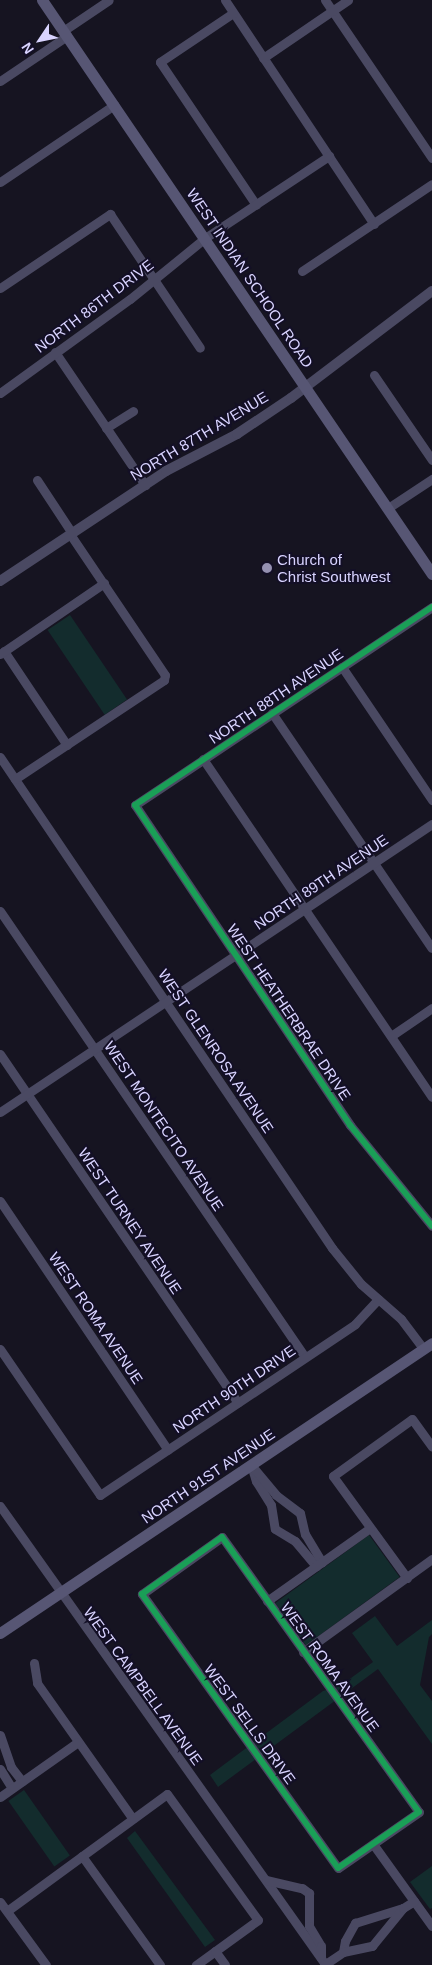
<!DOCTYPE html>
<html>
<head>
<meta charset="utf-8">
<style>
	body { margin:0 }
	#map { position:relative; width:432px; height:1965px; overflow:hidden; background:#161421; font-family:Helvetica,sans-serif }
	div>[style] { position:absolute }
	.green>* { inset:0; background:#132c2d; transform-origin:0 0 }
	.minor>* { height:9px; margin:-4.5px; padding:0 4.5px; transform-origin:4.5px; border-radius:4.5px; background:#4a4962 }
	.tertiary>* { height:10px; margin:-5px; padding:0 5px; transform-origin:5px; border-radius:5px; background:#4a4962 }
	.secondary>* { height:11px; margin:-5.5px; padding:0 5.5px; transform-origin:5.5px; border-radius:5.5px; background:#575674 }
	.cycleway>* { height:6px; margin:-3px; padding:0 3px; transform-origin:3px; border-radius:3px; background:#1a9f57 }
	.dots>* { width:14px; height:14px; translate:-50% -50%; box-sizing:border-box; border:2px solid #130f26; border-radius:50% }
	span { translate:-50% -50%; white-space:nowrap; text-align:center; line-height:1.15; -webkit-text-stroke:4px #130f26; paint-order:stroke }
	.street-label { font-size:15px; color:#d9d4ff }
	.poi-label { font-size:15px; color:#d9d4ff }
	.left { translate:0 -50%; text-align:left }
	.north { position:absolute; left:15px; top:15px; width:50px; height:50px; -webkit-text-stroke:4px #130f26; paint-order:stroke; rotate:236deg; font-size:14px; font-weight:700; line-height:20px; text-align:center; color:#d9d4ff }
	.north::after { content:''; display:block; margin:auto; width:18px; height:22px; background:#d9d4ff; clip-path:polygon(50% 0,100% 100%,50% 72%,0 100%) }
</style>
</head>
<body>
<div id="map">
	<div class="green">
		<div style="left:70px;top:615px;width:102px;height:27px;rotate:56deg"></div>
		<div style="left:369px;top:1535px;width:52px;height:116px;rotate:54deg"></div>
		<div style="clip-path:polygon(375px 1616px,397px 1646px,432px 1620px,432px 1634px,429px 1637px,420px 1685px,432px 1701px,432px 1744px,378px 1669px,218px 1787px,210px 1775px,323px 1691px,340px 1686px,373px 1662px,352px 1633px)"></div>
		<div style="left:24px;top:1790px;width:80px;height:19px;rotate:55deg"></div>
		<div style="clip-path:polygon(135px 1831px,215px 1940px,205px 1947px,127px 1838px)"></div>
		<div style="clip-path:polygon(432px 1866px,432px 1908px,430px 1909px,410px 1882px)"></div>
	</div>
	<div class="minor">
		<div style="left:225px;top:0;width:269px;rotate:56.4deg"></div>
		<div style="left:325px;top:0;width:191px;rotate:55.9deg"></div>
		<div style="left:233px;top:13px;width:88px;rotate:146.1deg"></div>
		<div style="left:160px;top:62px;width:172px;rotate:56.1deg"></div>
		<div style="left:63px;top:31px;width:55px;rotate:-34deg"></div>
		<div style="left:263px;top:58px;width:103px;rotate:-34.3deg"></div>
		<div style="left:0;top:81px;width:81px;rotate:-33.9deg"></div>
		<div style="left:0;top:182px;width:138px;rotate:-34deg"></div>
		<div style="left:302px;top:271px;width:156px;rotate:-33.8deg"></div>
		<div style="left:0;top:288px;width:133px;rotate:-33.9deg"></div>
		<div style="left:110px;top:214px;width:161px;rotate:56.1deg"></div>
		<div style="left:55px;top:352px;width:161px;rotate:55.9deg"></div>
		<div style="left:374px;top:375px;width:103px;rotate:55.7deg"></div>
		<div style="left:0;top:393px;width:160px;rotate:-35.9deg"></div>
		<div style="left:130px;top:299px;width:97px;rotate:-39.1deg"></div>
		<div style="left:205px;top:238px;width:149px;rotate:-33.5deg"></div>
		<div style="left:106px;top:428px;width:32px;rotate:-32deg"></div>
		<div style="left:37px;top:480px;width:64px;rotate:56.6deg"></div>
		<div style="left:388px;top:508px;width:53px;rotate:-33.4deg"></div>
		<div style="left:432px;top:607px;width:357px;rotate:146.3deg"></div>
		<div style="left:135px;top:805px;width:386px;rotate:56.1deg"></div>
		<div style="left:350px;top:1125px;width:130px;rotate:50.9deg"></div>
		<div style="left:4px;top:651px;width:113px;rotate:56.2deg"></div>
		<div style="left:0;top:654px;width:126px;rotate:-34.3deg"></div>
		<div style="left:342px;top:667px;width:161px;rotate:55.9deg"></div>
		<div style="left:272px;top:713px;width:284px;rotate:55.8deg"></div>
		<div style="left:0;top:757px;width:593px;rotate:55.93deg"></div>
		<div style="left:332px;top:1248px;width:46px;rotate:51.1deg"></div>
		<div style="left:361px;top:1284px;width:53px;rotate:41.2deg"></div>
		<div style="left:401px;top:1319px;width:36px;rotate:53deg"></div>
		<div style="left:203px;top:759px;width:408px;rotate:55.9deg"></div>
		<div style="left:15px;top:779px;width:179px;rotate:-33.6deg"></div>
		<div style="left:164px;top:680px;width:5px;rotate:-79deg"></div>
		<div style="left:165px;top:675px;width:170px;rotate:-124deg"></div>
		<div style="left:0;top:911px;width:540px;rotate:55.63deg"></div>
		<div style="left:391px;top:1036px;width:50px;rotate:-34.3deg"></div>
		<div style="left:0;top:1054px;width:422px;rotate:55.7deg"></div>
		<div style="left:0;top:1112px;width:519px;rotate:-33.69deg"></div>
		<div style="left:0;top:1201px;width:300px;rotate:56deg"></div>
		<div style="left:0;top:1349px;width:177px;rotate:55.6deg"></div>
		<div style="left:100px;top:1495px;width:307px;rotate:-33.8deg"></div>
		<div style="left:355px;top:1324px;width:34px;rotate:-47deg"></div>
		<div style="left:251px;top:1465px;width:17px;rotate:73deg"></div>
		<div style="left:256px;top:1481px;width:28px;rotate:58deg"></div>
		<div style="left:271px;top:1505px;width:24px;rotate:81deg"></div>
		<div style="left:275px;top:1529px;width:23px;rotate:31deg"></div>
		<div style="left:295px;top:1541px;width:33px;rotate:50deg"></div>
		<div style="left:251px;top:1465px;width:39px;rotate:50deg"></div>
		<div style="left:276px;top:1495px;width:30px;rotate:37deg"></div>
		<div style="left:300px;top:1513px;width:22px;rotate:77deg"></div>
		<div style="left:305px;top:1534px;width:33px;rotate:59deg"></div>
		<div style="left:0;top:1506px;width:562px;rotate:54.64deg"></div>
		<div style="left:222px;top:1537px;width:338px;rotate:54.4deg"></div>
		<div style="left:419px;top:1812px;width:98px;rotate:145.3deg"></div>
		<div style="left:338px;top:1868px;width:337px;rotate:-125.6deg"></div>
		<div style="left:142px;top:1594px;width:98px;rotate:-35.5deg"></div>
		<div style="left:407px;top:1578px;width:126px;rotate:-126deg"></div>
		<div style="left:333px;top:1476px;width:97px;rotate:-35.8deg"></div>
		<div style="left:412px;top:1419px;width:34px;rotate:54deg"></div>
		<div style="left:267px;top:1601px;width:126px;rotate:-35.3deg"></div>
		<div style="left:303px;top:1652px;width:159px;rotate:-35.8deg"></div>
		<div style="left:34px;top:1663px;width:20px;rotate:81deg"></div>
		<div style="left:37px;top:1683px;width:166px;rotate:54.8deg"></div>
		<div style="left:0;top:1735px;width:34px;rotate:71deg"></div>
		<div style="left:11px;top:1767px;width:18px;rotate:52deg"></div>
		<div style="left:0;top:1769px;width:22px;rotate:58deg"></div>
		<div style="left:0;top:1797px;width:95px;rotate:-35.2deg"></div>
		<div style="left:373px;top:1844px;width:101px;rotate:54.3deg"></div>
		<div style="left:82px;top:1856px;width:134px;rotate:54.4deg"></div>
		<div style="left:266px;top:1880px;width:37px;rotate:13deg"></div>
		<div style="left:302px;top:1888px;width:9px;rotate:36deg"></div>
		<div style="left:309px;top:1893px;width:33px;rotate:90deg"></div>
		<div style="left:309px;top:1926px;width:23px;rotate:59deg"></div>
		<div style="left:321px;top:1946px;width:12px;rotate:90deg"></div>
		<div style="left:0;top:1902px;width:78px;rotate:53.9deg"></div>
		<div style="left:7px;top:1911px;width:198px;rotate:-36.2deg"></div>
		<div style="left:167px;top:1794px;width:155px;rotate:54.2deg"></div>
		<div style="left:258px;top:1920px;width:77px;rotate:144deg"></div>
		<div style="left:215px;top:1951px;width:17px;rotate:54deg"></div>
		<div style="left:343px;top:1952px;width:11px;rotate:-80deg"></div>
		<div style="left:345px;top:1941px;width:21px;rotate:-61deg"></div>
		<div style="left:355px;top:1923px;width:50px;rotate:-17.4deg"></div>
		<div style="left:324px;top:1965px;width:23px;rotate:-34deg"></div>
		<div style="left:343px;top:1952px;width:30px;rotate:-12deg"></div>
		<div style="left:372px;top:1946px;width:49px;rotate:-50.8deg"></div>
		<div style="left:403px;top:1908px;width:13px;rotate:-32deg"></div>
	</div>
	<div class="tertiary">
		<div style="left:0;top:581px;width:199px;rotate:-33.5deg"></div>
		<div style="left:166px;top:471px;width:80px;rotate:-27.5deg"></div>
		<div style="left:237px;top:434px;width:65px;rotate:-33.7deg"></div>
		<div style="left:291px;top:398px;width:177px;rotate:-37.2deg"></div>
	</div>
	<div class="secondary">
		<div style="left:42px;top:0;width:694px;rotate:55.81deg"></div>
		<div style="left:0;top:1633px;width:520px;rotate:-33.87deg"></div>
	</div>
	<div class="cycleway">
		<div style="left:432px;top:607px;width:357px;rotate:146.3deg"></div>
		<div style="left:135px;top:805px;width:386px;rotate:56.1deg"></div>
		<div style="left:350px;top:1125px;width:130px;rotate:50.9deg"></div>
		<div style="left:222px;top:1537px;width:338px;rotate:54.4deg"></div>
		<div style="left:419px;top:1812px;width:98px;rotate:145.3deg"></div>
		<div style="left:338px;top:1868px;width:337px;rotate:-125.6deg"></div>
		<div style="left:142px;top:1594px;width:98px;rotate:-35.5deg"></div>
	</div>
	<div class="dots">
		<div style="left:267px;top:568px;background:#9591b1"></div>
	</div>
	<div class="street-label">
		<span style="left:250px;top:278px;rotate:56deg">WEST INDIAN SCHOOL ROAD</span>
		<span style="left:94px;top:306px;rotate:-37deg">NORTH 86TH DRIVE</span>
		<span style="left:199px;top:436px;rotate:-31deg">NORTH 87TH AVENUE</span>
		<span style="left:276px;top:696px;rotate:-34deg">NORTH 88TH AVENUE</span>
		<span style="left:321px;top:882px;rotate:-34deg">NORTH 89TH AVENUE</span>
		<span style="left:289px;top:1012px;rotate:56deg">WEST HEATHERBRAE DRIVE</span>
		<span style="left:216px;top:1051px;rotate:56deg">WEST GLENROSA AVENUE</span>
		<span style="left:164px;top:1126px;rotate:56deg">WEST MONTECITO AVENUE</span>
		<span style="left:130px;top:1221px;rotate:56deg">WEST TURNEY AVENUE</span>
		<span style="left:96px;top:1318px;rotate:56deg">WEST ROMA AVENUE</span>
		<span style="left:234px;top:1389px;rotate:-34deg">NORTH 90TH DRIVE</span>
		<span style="left:208px;top:1476px;rotate:-34deg">NORTH 91ST AVENUE</span>
		<span style="left:330px;top:1667px;rotate:54deg">WEST ROMA AVENUE</span>
		<span style="left:143px;top:1686px;rotate:54deg">WEST CAMPBELL AVENUE</span>
		<span style="left:250px;top:1724px;rotate:54deg">WEST SELLS DRIVE</span>
	</div>
	<div class="poi-label">
		<span class="left" style="left:277px;top:568px">Church of<br>Christ Southwest</span>
	</div>
	<div class="north">N</div>
</div>
</body>
</html>
